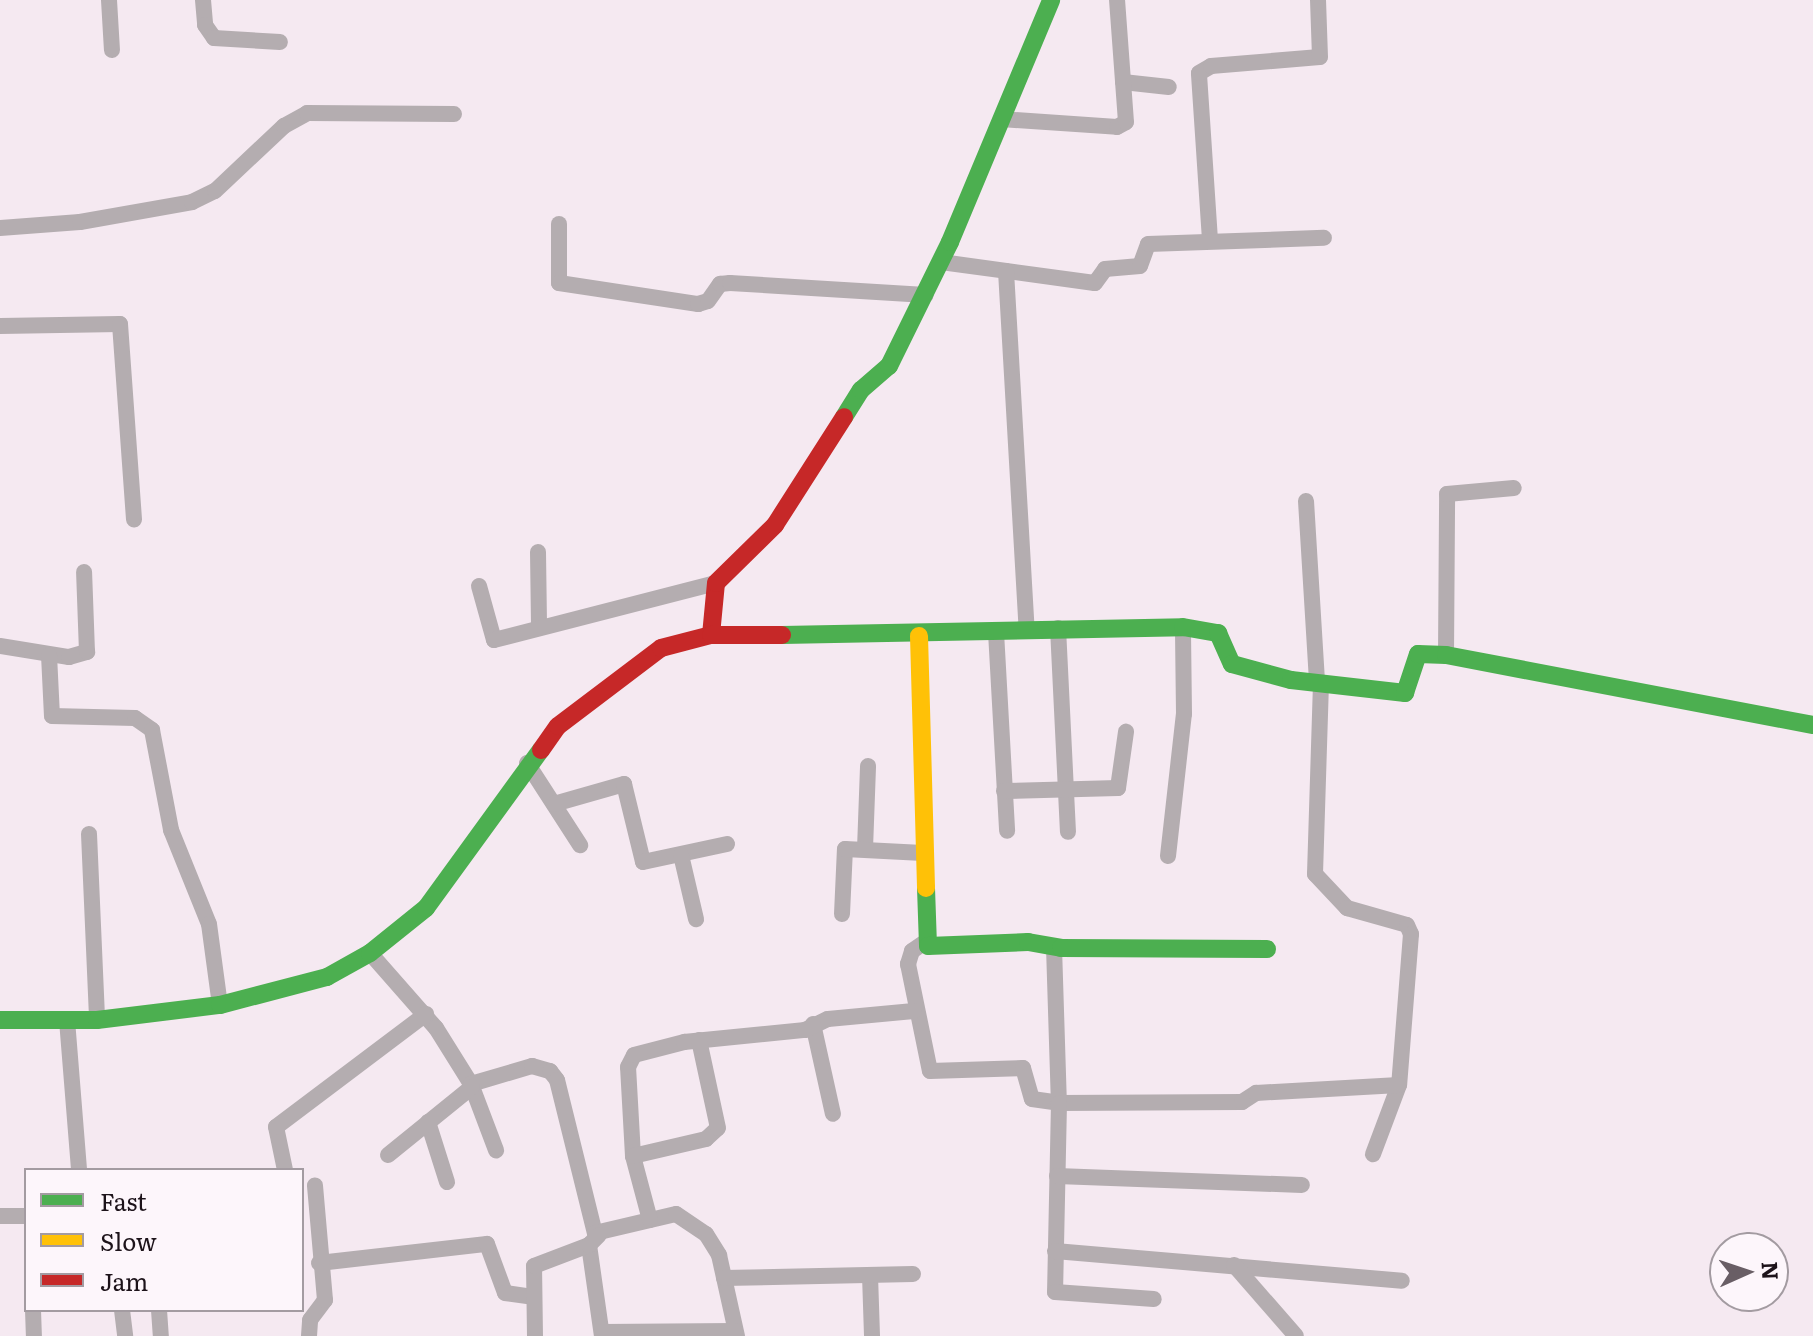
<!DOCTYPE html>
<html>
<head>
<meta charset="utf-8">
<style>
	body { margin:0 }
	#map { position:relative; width:1813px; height:1336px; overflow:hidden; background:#f5e9f1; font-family:Literata,serif }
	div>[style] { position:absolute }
	.street>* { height:16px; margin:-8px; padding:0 8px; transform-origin:8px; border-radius:8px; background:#b4adb0 }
	.fast>* { height:18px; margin:-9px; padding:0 9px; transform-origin:9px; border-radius:9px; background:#4caf50 }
	.slow>* { height:18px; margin:-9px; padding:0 9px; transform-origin:9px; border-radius:9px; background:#ffc107 }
	.jam>* { height:18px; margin:-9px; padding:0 9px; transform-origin:9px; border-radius:9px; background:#c62828 }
	span { translate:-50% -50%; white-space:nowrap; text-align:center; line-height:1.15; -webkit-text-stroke:6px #fdf6fb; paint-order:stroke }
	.legend { position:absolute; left:24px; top:1168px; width:280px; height:144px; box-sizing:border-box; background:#fdf6fb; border:2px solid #a39ba1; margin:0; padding:10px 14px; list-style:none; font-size:24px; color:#1d131a }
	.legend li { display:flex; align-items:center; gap:16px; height:40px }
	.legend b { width:40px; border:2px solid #a39ba1 }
	.north { position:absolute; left:1709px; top:1232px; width:80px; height:80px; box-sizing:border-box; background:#fdf6fb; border:2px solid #a39ba1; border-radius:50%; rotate:87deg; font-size:22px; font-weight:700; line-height:32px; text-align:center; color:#1d131a }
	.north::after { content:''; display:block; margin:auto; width:28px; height:36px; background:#695e65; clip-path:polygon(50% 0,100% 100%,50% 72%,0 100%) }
</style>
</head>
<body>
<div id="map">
	<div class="street">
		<div style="left:109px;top:0;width:50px;rotate:86.6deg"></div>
		<div style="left:203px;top:0;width:25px;rotate:85deg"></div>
		<div style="left:205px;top:25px;width:16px;rotate:55deg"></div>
		<div style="left:214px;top:38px;width:66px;rotate:3.5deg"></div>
		<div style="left:1123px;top:82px;width:46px;rotate:6.2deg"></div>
		<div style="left:1001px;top:119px;width:116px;rotate:3.9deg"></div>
		<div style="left:1117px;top:127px;width:10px;rotate:-29deg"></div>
		<div style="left:1126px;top:122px;width:122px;rotate:-94.2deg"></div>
		<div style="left:559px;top:224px;width:59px;rotate:90deg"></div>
		<div style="left:559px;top:283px;width:141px;rotate:8.6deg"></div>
		<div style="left:698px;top:304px;width:10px;rotate:-17deg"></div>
		<div style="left:708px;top:301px;width:21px;rotate:-55deg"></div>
		<div style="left:720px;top:284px;width:10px;rotate:-6deg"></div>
		<div style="left:730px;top:283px;width:196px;rotate:3.5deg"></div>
		<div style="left:0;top:228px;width:80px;rotate:-4.3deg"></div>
		<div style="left:80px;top:222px;width:114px;rotate:-10.1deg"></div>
		<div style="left:192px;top:202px;width:25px;rotate:-26deg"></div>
		<div style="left:215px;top:191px;width:95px;rotate:-43.3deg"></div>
		<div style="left:284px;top:126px;width:26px;rotate:-29deg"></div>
		<div style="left:307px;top:113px;width:147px;rotate:0.4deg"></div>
		<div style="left:1210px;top:240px;width:167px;rotate:-93.8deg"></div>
		<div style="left:1199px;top:73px;width:14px;rotate:-30deg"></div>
		<div style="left:1211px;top:66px;width:109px;rotate:-4.7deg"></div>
		<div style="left:1320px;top:57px;width:57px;rotate:-92deg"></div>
		<div style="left:941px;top:262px;width:155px;rotate:7.8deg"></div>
		<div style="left:1095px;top:283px;width:17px;rotate:-54deg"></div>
		<div style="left:1105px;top:269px;width:35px;rotate:-5deg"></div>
		<div style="left:1140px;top:266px;width:23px;rotate:-70deg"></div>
		<div style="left:1148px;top:244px;width:176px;rotate:-2deg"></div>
		<div style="left:1006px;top:271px;width:360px;rotate:86.7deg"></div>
		<div style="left:0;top:326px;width:120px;rotate:-1deg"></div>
		<div style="left:120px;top:324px;width:196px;rotate:85.9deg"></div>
		<div style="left:1306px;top:501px;width:182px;rotate:86.5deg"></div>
		<div style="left:538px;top:552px;width:76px;rotate:89.2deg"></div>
		<div style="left:479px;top:586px;width:56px;rotate:74.5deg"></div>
		<div style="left:494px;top:640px;width:229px;rotate:-14.4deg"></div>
		<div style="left:1058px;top:628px;width:204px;rotate:87.2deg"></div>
		<div style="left:996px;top:632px;width:199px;rotate:86.8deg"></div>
		<div style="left:0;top:646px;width:70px;rotate:9.1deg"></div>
		<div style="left:69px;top:657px;width:19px;rotate:-16deg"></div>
		<div style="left:87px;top:652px;width:80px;rotate:-92.1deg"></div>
		<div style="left:49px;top:655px;width:61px;rotate:87.2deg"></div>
		<div style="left:52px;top:716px;width:83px;rotate:1.4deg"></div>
		<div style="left:135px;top:718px;width:21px;rotate:35deg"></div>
		<div style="left:152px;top:730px;width:102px;rotate:79.2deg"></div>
		<div style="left:171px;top:830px;width:101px;rotate:68deg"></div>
		<div style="left:209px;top:924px;width:82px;rotate:82.3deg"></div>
		<div style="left:1446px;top:655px;width:161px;rotate:-89.6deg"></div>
		<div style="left:1447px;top:494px;width:67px;rotate:-5.1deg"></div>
		<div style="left:1321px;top:683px;width:191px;rotate:91.8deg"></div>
		<div style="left:1315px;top:874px;width:47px;rotate:46.7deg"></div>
		<div style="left:1347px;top:908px;width:62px;rotate:15.8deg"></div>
		<div style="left:1407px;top:925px;width:10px;rotate:66deg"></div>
		<div style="left:1411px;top:934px;width:151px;rotate:94.5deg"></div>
		<div style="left:1399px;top:1085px;width:74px;rotate:110.6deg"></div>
		<div style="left:527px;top:763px;width:98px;rotate:57.1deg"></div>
		<div style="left:1004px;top:791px;width:114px;rotate:-1.5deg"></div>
		<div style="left:1118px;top:788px;width:57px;rotate:-81.9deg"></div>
		<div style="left:554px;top:804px;width:73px;rotate:-15.9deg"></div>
		<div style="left:624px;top:784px;width:80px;rotate:76.3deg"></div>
		<div style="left:643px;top:862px;width:86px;rotate:-12.1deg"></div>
		<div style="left:89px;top:834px;width:186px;rotate:87.5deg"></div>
		<div style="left:865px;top:849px;width:83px;rotate:-87.9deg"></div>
		<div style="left:681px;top:855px;width:66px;rotate:76.8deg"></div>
		<div style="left:1168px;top:856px;width:143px;rotate:-83.6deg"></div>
		<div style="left:1184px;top:714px;width:87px;rotate:-90.7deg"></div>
		<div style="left:842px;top:914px;width:65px;rotate:-87.4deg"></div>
		<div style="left:845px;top:849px;width:78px;rotate:2.9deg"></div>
		<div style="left:925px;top:942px;width:16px;rotate:145deg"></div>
		<div style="left:912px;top:951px;width:14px;rotate:107deg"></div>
		<div style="left:908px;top:964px;width:109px;rotate:78.4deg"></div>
		<div style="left:930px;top:1071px;width:93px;rotate:-1.8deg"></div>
		<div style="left:1023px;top:1068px;width:32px;rotate:74deg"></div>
		<div style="left:1032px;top:1099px;width:27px;rotate:8deg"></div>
		<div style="left:1059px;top:1103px;width:183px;rotate:-0.3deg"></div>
		<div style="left:1242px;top:1102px;width:17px;rotate:-33deg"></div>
		<div style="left:1256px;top:1093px;width:143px;rotate:-3.2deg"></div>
		<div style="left:1054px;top:947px;width:156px;rotate:88.2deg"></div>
		<div style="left:1059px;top:1103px;width:189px;rotate:91.2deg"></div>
		<div style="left:1055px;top:1292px;width:99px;rotate:4deg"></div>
		<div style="left:370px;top:953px;width:100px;rotate:48.7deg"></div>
		<div style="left:436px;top:1028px;width:66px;rotate:58deg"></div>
		<div style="left:471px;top:1084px;width:71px;rotate:69.3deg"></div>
		<div style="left:67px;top:1020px;width:150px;rotate:85.4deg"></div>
		<div style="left:813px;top:1024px;width:92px;rotate:77.5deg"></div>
		<div style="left:471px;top:1084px;width:64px;rotate:-16.4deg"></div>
		<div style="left:532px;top:1066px;width:19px;rotate:16deg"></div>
		<div style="left:550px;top:1071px;width:11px;rotate:52deg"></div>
		<div style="left:557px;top:1080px;width:158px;rotate:76.1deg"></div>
		<div style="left:595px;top:1233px;width:83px;rotate:-13.2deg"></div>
		<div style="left:676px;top:1214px;width:36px;rotate:34deg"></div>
		<div style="left:706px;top:1234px;width:25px;rotate:58deg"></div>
		<div style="left:719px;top:1255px;width:83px;rotate:77.5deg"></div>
		<div style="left:428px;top:1122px;width:63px;rotate:72.4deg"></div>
		<div style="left:388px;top:1155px;width:108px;rotate:-39deg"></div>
		<div style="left:633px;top:1156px;width:89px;rotate:-93.2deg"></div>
		<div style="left:628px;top:1067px;width:13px;rotate:-63deg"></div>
		<div style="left:634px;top:1055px;width:52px;rotate:-14.6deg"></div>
		<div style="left:684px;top:1042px;width:122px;rotate:-5.7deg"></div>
		<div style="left:805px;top:1030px;width:25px;rotate:-26deg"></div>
		<div style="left:828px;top:1019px;width:86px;rotate:-5.3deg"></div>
		<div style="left:285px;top:1170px;width:44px;rotate:-101.8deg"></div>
		<div style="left:276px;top:1127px;width:188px;rotate:-37deg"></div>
		<div style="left:1057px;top:1176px;width:245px;rotate:2.1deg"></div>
		<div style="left:0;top:1216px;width:26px"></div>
		<div style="left:650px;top:1220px;width:66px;rotate:-104.9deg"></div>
		<div style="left:633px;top:1156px;width:75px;rotate:-13.1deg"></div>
		<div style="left:706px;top:1139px;width:16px;rotate:-43deg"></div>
		<div style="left:718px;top:1128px;width:90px;rotate:-102.2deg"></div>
		<div style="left:589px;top:1245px;width:92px;rotate:81.9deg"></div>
		<div style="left:1055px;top:1251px;width:348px;rotate:4.9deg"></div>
		<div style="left:319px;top:1263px;width:169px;rotate:-6.5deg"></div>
		<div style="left:487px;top:1244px;width:52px;rotate:69.8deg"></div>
		<div style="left:505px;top:1293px;width:28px;rotate:8deg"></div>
		<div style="left:1234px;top:1265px;width:94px;rotate:48.9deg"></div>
		<div style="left:870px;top:1275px;width:61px;rotate:88.1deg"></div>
		<div style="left:724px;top:1278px;width:189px;rotate:-1.2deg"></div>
		<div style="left:33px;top:1310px;width:26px;rotate:88deg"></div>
		<div style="left:122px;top:1310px;width:26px;rotate:83deg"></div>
		<div style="left:159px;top:1310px;width:26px;rotate:86deg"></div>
		<div style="left:602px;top:1332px;width:133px;rotate:-0.4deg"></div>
		<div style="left:309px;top:1336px;width:16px;rotate:-86deg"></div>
		<div style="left:310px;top:1320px;width:25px;rotate:-53deg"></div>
		<div style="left:325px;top:1300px;width:115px;rotate:-95deg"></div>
		<div style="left:535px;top:1336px;width:70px;rotate:-90.8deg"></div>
		<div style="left:534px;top:1266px;width:59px;rotate:-20.9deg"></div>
		<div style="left:589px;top:1245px;width:14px;rotate:-45deg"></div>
	</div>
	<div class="fast">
		<div style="left:844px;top:417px;width:32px;rotate:-58deg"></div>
		<div style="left:861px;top:390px;width:37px;rotate:-41deg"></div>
		<div style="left:889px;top:366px;width:138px;rotate:-63.8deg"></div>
		<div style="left:950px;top:242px;width:262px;rotate:-67.3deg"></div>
		<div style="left:782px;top:635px;width:401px;rotate:-1.1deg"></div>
		<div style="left:1183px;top:627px;width:36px;rotate:10deg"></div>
		<div style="left:1218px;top:633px;width:34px;rotate:66deg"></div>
		<div style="left:1232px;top:664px;width:61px;rotate:15.2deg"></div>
		<div style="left:1291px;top:680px;width:115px;rotate:6.5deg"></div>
		<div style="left:1405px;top:693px;width:41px;rotate:-71.6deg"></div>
		<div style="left:1418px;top:654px;width:28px;rotate:2deg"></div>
		<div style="left:1446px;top:655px;width:374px;rotate:10.8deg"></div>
		<div style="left:926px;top:888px;width:58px;rotate:88deg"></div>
		<div style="left:928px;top:946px;width:100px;rotate:-2.3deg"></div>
		<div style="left:1028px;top:942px;width:34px;rotate:10deg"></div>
		<div style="left:1061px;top:948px;width:206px;rotate:0.3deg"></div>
		<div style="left:0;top:1020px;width:97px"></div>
		<div style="left:97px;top:1020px;width:124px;rotate:-7deg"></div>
		<div style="left:220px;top:1005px;width:111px;rotate:-14.7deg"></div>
		<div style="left:327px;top:977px;width:49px;rotate:-29.2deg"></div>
		<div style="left:370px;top:953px;width:72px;rotate:-38.8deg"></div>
		<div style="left:426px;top:908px;width:195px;rotate:-54deg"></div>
	</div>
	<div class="slow">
		<div style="left:919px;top:636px;width:252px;rotate:88.4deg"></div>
	</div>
	<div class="jam">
		<div style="left:711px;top:635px;width:52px;rotate:-84.5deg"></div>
		<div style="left:716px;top:583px;width:83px;rotate:-44.5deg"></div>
		<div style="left:775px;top:525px;width:128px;rotate:-57.4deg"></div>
		<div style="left:541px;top:750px;width:29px;rotate:-55deg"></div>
		<div style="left:558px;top:726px;width:129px;rotate:-37.1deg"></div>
		<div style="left:661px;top:648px;width:52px;rotate:-14.6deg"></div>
		<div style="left:711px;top:635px;width:71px"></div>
	</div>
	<ul class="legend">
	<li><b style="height:10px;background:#4caf50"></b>Fast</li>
	<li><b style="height:10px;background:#ffc107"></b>Slow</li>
	<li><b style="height:10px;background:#c62828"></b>Jam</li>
	</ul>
	<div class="north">N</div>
</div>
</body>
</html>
